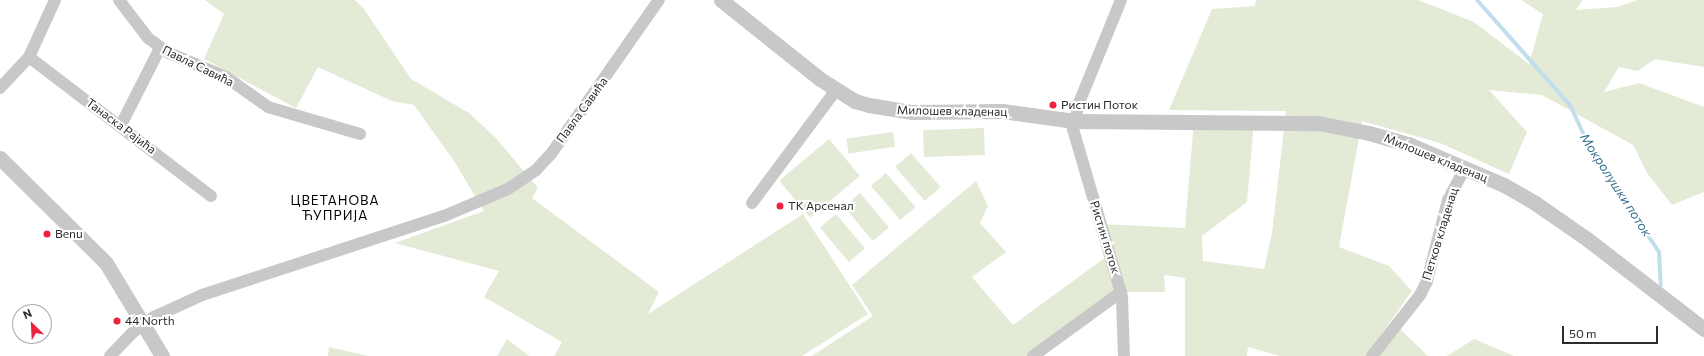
<!DOCTYPE html>
<html>
<head>
<meta charset="utf-8">
<style>
	body { margin:0 }
	#map { position:relative; width:1704px; height:356px; overflow:hidden; background:#fff; font-family:Commissioner,sans-serif }
	div>[style] { position:absolute }
	.green>* { inset:0; background:#e3ebd7; transform-origin:0 0 }
	.stream>* { height:4px; margin:-2px; padding:0 2px; transform-origin:2px; border-radius:2px; background:#c2deec }
	.minor>* { height:12px; margin:-6px; padding:0 6px; transform-origin:6px; border-radius:6px; background:#c8c8c8 }
	.tertiary>* { height:15px; margin:-7.5px; padding:0 7.5px; transform-origin:7.5px; border-radius:7.5px; background:#c8c8c8 }
	.dots>* { width:11px; height:11px; translate:-50% -50%; box-sizing:border-box; border:2px solid #fff; border-radius:50% }
	span { translate:-50% -50%; white-space:nowrap; text-align:center; line-height:1.15; -webkit-text-stroke:4px #fff; paint-order:stroke }
	.street-label { font-size:12px; color:#2b2b2b }
	.poi-label { font-size:12px; color:#2b2b2b }
	.left { translate:0 -50%; text-align:left }
	.water-label { font-size:13px; color:#367391; font-style:italic }
	.neighbourhood-label { font-size:13px; color:#000; letter-spacing:1px }
	.north { position:absolute; left:12px; top:304px; width:40px; height:40px; box-sizing:border-box; background:#fff; border:1px solid #aaa; border-radius:50%; rotate:336deg; font-size:11px; font-weight:700; line-height:16px; text-align:center; color:#2b2b2b }
	.north::after { content:''; display:block; margin:auto; width:14px; height:18px; background:#ef213d; clip-path:polygon(50% 0,100% 100%,50% 72%,0 100%) }
	.scale { position:absolute; left:1562px; top:326px; width:96px; height:18px; box-sizing:border-box; border:2px solid #2b2b2b; border-top:0; padding-left:5px; font-size:12px; line-height:14px; white-space:nowrap; color:#2b2b2b; -webkit-text-stroke:3px #fff; paint-order:stroke }
</style>
</head>
<body>
<div id="map">
	<div class="green">
		<div style="clip-path:polygon(205px 0,355px 0,364px 9px,411px 79px,469px 113px,496px 138px,538px 188px,532px 198px,659px 292px,648px 314px,803px 214px,868px 314px,802px 356px,554px 356px,562px 342px,484px 297px,499px 271px,395px 243px,484px 211px,454px 161px,414px 105px,392px 101px,318px 67px,296px 108px,204px 59px,224px 14px)"></div>
		<div style="clip-path:polygon(1256px 0,1418px 0,1474px 22px,1529px 64px,1543px 14px,1521px 0,1583px 0,1576px 10px,1617px 7px,1638px 0,1704px 0,1704px 67px,1655px 59px,1638px 71px,1619px 67px,1604px 92px,1639px 83px,1704px 107px,1704px 192px,1672px 205px,1647px 173px,1633px 145px,1542px 95px,1489px 90px,1527px 132px,1509px 174px,1440px 143px,1362px 121px,1339px 247px,1389px 266px,1412px 291px,1366px 356px,1280px 356px,1248px 347px,1247px 356px,1185px 356px,1185px 278px,1164px 275px,1165px 292px,1121px 292px,1033px 356px,812px 356px,873px 316px,852px 285px,976px 181px,988px 206px,980px 223px,1006px 252px,972px 277px,1013px 325px,1110px 254px,1101px 224px,1185px 228px,1194px 121px,1254px 121px,1247px 202px,1202px 236px,1203px 261px,1264px 269px,1272px 233px,1286px 111px,1169px 110px,1212px 9px,1255px 6px)"></div>
		<div style="left:984px;top:128px;width:27px;height:61px;rotate:88deg"></div>
		<div style="left:893px;top:132px;width:15px;height:47px;rotate:82deg"></div>
		<div style="left:829px;top:139px;width:48px;height:65px;rotate:50deg"></div>
		<div style="left:911px;top:153px;width:45px;height:21px;rotate:49deg"></div>
		<div style="left:886px;top:173px;width:45px;height:20px;rotate:49deg"></div>
		<div style="left:860px;top:193px;width:45px;height:21px;rotate:50deg"></div>
		<div style="left:836px;top:214px;width:45px;height:21px;rotate:50deg"></div>
		<div style="clip-path:polygon(1397px 326px,1428px 356px,1372px 356px)"></div>
		<div style="clip-path:polygon(507px 339px,529px 356px,497px 356px)"></div>
		<div style="clip-path:polygon(1474px 339px,1514px 356px,1447px 356px)"></div>
		<div style="clip-path:polygon(329px 347px,368px 356px,328px 356px)"></div>
	</div>
	<div class="stream">
		<div style="left:1477px;top:0;width:140px;rotate:48.5deg"></div>
		<div style="left:1570px;top:105px;width:43px;rotate:65.2deg"></div>
		<div style="left:1588px;top:144px;width:129px;rotate:56.7deg"></div>
		<div style="left:1659px;top:252px;width:33px;rotate:87deg"></div>
	</div>
	<div class="minor">
		<div style="left:119px;top:0;width:48px;rotate:52.7deg"></div>
		<div style="left:148px;top:38px;width:26px;rotate:36deg"></div>
		<div style="left:169px;top:53px;width:62px;rotate:22.8deg"></div>
		<div style="left:226px;top:77px;width:52px;rotate:35.5deg"></div>
		<div style="left:268px;top:107px;width:96px;rotate:16.4deg"></div>
		<div style="left:1121px;top:0;width:111px;rotate:112.2deg"></div>
		<div style="left:1079px;top:103px;width:27px;rotate:103deg"></div>
		<div style="left:1073px;top:129px;width:175px;rotate:73.7deg"></div>
		<div style="left:1122px;top:297px;width:59px;rotate:88.1deg"></div>
		<div style="left:29px;top:57px;width:229px;rotate:37.4deg"></div>
		<div style="left:0;top:88px;width:42px;rotate:-46.9deg"></div>
		<div style="left:29px;top:57px;width:63px;rotate:-65.5deg"></div>
		<div style="left:121px;top:125px;width:86px;rotate:-63.1deg"></div>
		<div style="left:752px;top:203px;width:141px;rotate:-53.4deg"></div>
		<div style="left:110px;top:356px;width:32px;rotate:-46deg"></div>
		<div style="left:132px;top:333px;width:27px;rotate:-36deg"></div>
		<div style="left:154px;top:317px;width:53px;rotate:-24.6deg"></div>
		<div style="left:202px;top:295px;width:255px;rotate:-18.1deg"></div>
		<div style="left:444px;top:216px;width:69px;rotate:-22.9deg"></div>
		<div style="left:508px;top:189px;width:34px;rotate:-34deg"></div>
		<div style="left:536px;top:170px;width:22px;rotate:-47deg"></div>
		<div style="left:551px;top:154px;width:188px;rotate:-55deg"></div>
		<div style="left:1033px;top:356px;width:109px;rotate:-36deg"></div>
		<div style="left:1372px;top:356px;width:78px;rotate:-51.8deg"></div>
		<div style="left:1420px;top:295px;width:16px;rotate:-63deg"></div>
		<div style="left:1427px;top:281px;width:84px;rotate:-75.5deg"></div>
		<div style="left:1448px;top:200px;width:36px;rotate:-62deg"></div>
	</div>
	<div class="tertiary">
		<div style="left:721px;top:0;width:127px;rotate:38.6deg"></div>
		<div style="left:820px;top:79px;width:41px;rotate:32.2deg"></div>
		<div style="left:855px;top:101px;width:15px;rotate:16deg"></div>
		<div style="left:869px;top:105px;width:44px;rotate:9.2deg"></div>
		<div style="left:912px;top:112px;width:90px;rotate:-0.6deg"></div>
		<div style="left:1002px;top:111px;width:73px;rotate:7.9deg"></div>
		<div style="left:1074px;top:121px;width:244px;rotate:0.5deg"></div>
		<div style="left:1318px;top:123px;width:52px;rotate:11.1deg"></div>
		<div style="left:1369px;top:133px;width:41px;rotate:15.8deg"></div>
		<div style="left:1408px;top:144px;width:104px;rotate:23.1deg"></div>
		<div style="left:1504px;top:185px;width:36px;rotate:30deg"></div>
		<div style="left:1535px;top:203px;width:63px;rotate:34.7deg"></div>
		<div style="left:1587px;top:239px;width:148px;rotate:37.6deg"></div>
		<div style="left:0;top:158px;width:149px;rotate:44.7deg"></div>
		<div style="left:106px;top:263px;width:109px;rotate:58.9deg"></div>
	</div>
	<div class="dots">
		<div style="left:1053px;top:105px;background:#ef213d"></div>
		<div style="left:780px;top:206px;background:#ef213d"></div>
		<div style="left:47px;top:234px;background:#ef213d"></div>
		<div style="left:117px;top:321px;background:#ef213d"></div>
	</div>
	<div class="street-label">
		<span style="left:198px;top:66px;rotate:26deg">Павла Савића</span>
		<span style="left:582px;top:110px;rotate:-54deg">Павла Савића</span>
		<span style="left:952px;top:111px;rotate:1deg">Милошев кладенац</span>
		<span style="left:121px;top:126px;rotate:37deg">Танаска Рајића</span>
		<span style="left:1436px;top:158px;rotate:22deg">Милошев кладенац</span>
		<span style="left:1440px;top:234px;rotate:-73deg">Петков кладенац</span>
		<span style="left:1105px;top:237px;rotate:73deg">Ристин поток</span>
	</div>
	<div class="poi-label">
		<span class="left" style="left:1061px;top:105px">Ристин Поток</span>
		<span class="left" style="left:788px;top:206px">ТК Арсенал</span>
		<span class="left" style="left:55px;top:234px">Benu</span>
		<span class="left" style="left:125px;top:321px">44 North</span>
	</div>
	<div class="water-label">
		<span style="left:1616px;top:185px;rotate:57deg">Мокролушки поток</span>
	</div>
	<div class="neighbourhood-label">
		<span style="left:335px;top:208px">ЦВЕТАНОВА<br>ЋУПРИЈА</span>
	</div>
	<div class="north">N</div>
	<div class="scale">50 m</div>
</div>
</body>
</html>
